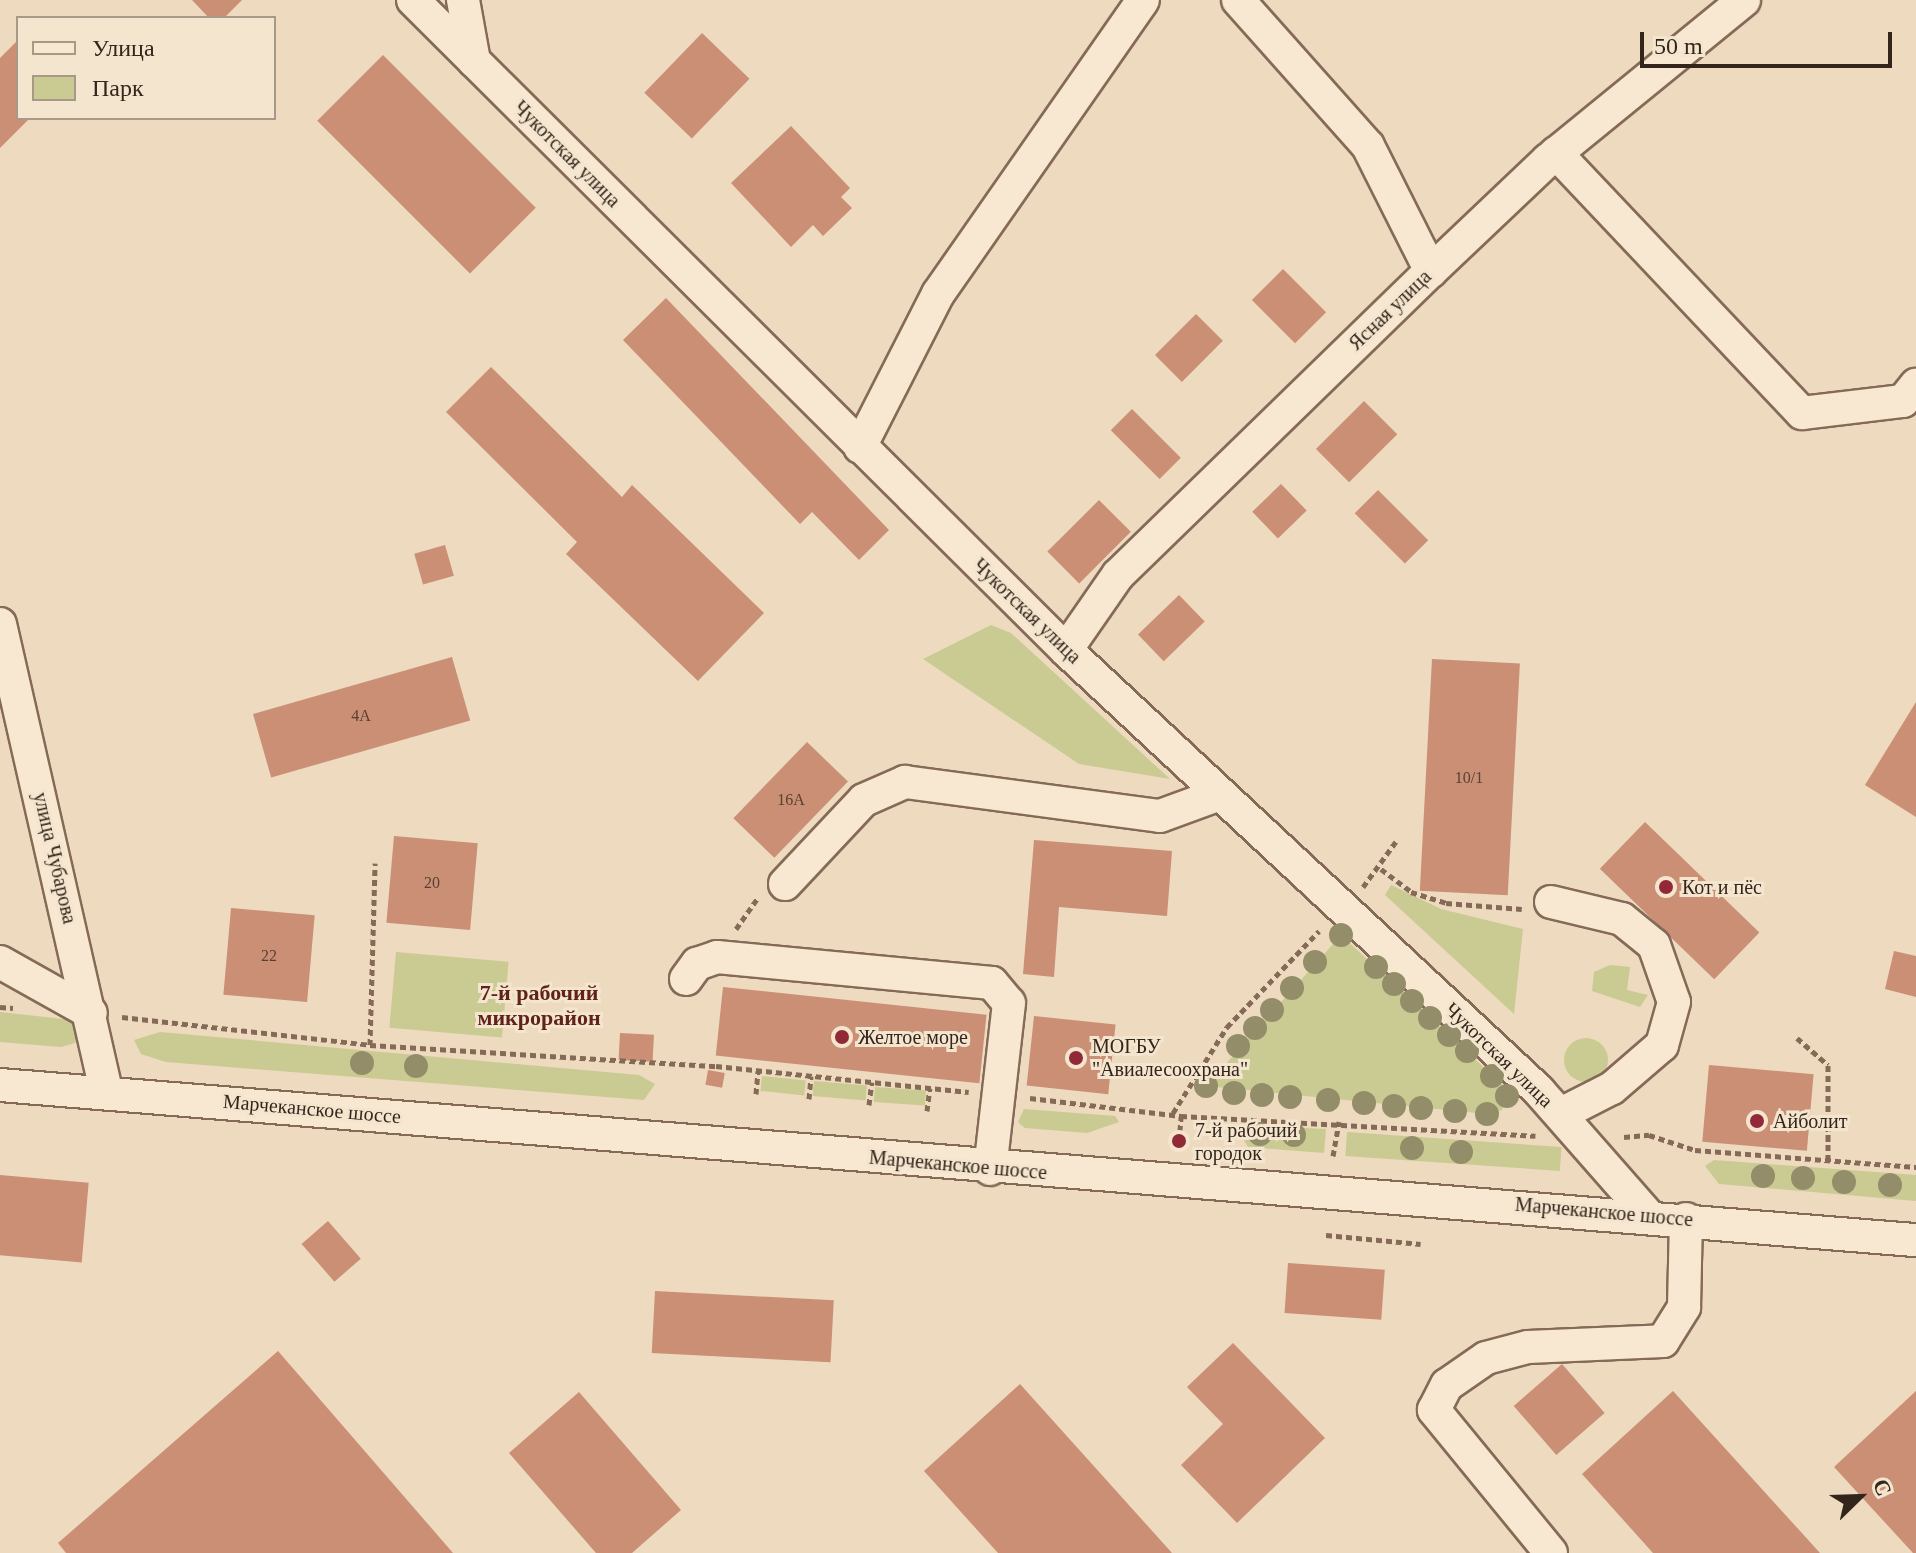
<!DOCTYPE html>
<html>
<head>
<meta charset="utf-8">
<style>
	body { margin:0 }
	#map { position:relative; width:1916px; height:1553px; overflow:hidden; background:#eddabf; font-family:Georgia,serif }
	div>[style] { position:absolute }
	.green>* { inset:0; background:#caca93; transform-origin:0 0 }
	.round { border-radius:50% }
	.building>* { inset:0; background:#ca8f75; transform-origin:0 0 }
	.path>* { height:5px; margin-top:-2.5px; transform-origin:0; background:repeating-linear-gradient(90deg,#856a58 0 6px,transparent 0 10px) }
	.roads { filter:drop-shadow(2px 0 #856a58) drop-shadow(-2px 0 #856a58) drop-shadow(0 2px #856a58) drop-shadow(0 -2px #856a58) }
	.minor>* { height:32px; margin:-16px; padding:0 16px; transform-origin:16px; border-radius:16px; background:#f8e8d1 }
	.trees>* { width:24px; height:24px; margin:-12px; border-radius:50%; background:#938e69 }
	.dots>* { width:22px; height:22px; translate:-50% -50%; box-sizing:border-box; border:4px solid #f4e5ce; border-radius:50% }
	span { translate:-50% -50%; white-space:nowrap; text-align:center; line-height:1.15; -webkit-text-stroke:6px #f4e5ce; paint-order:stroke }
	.number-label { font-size:16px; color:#5a4032 }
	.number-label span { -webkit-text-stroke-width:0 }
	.street-label { font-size:20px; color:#34251c }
	.poi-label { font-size:20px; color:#34251c }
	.left { translate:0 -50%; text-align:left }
	.neighbourhood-label { font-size:22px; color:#60231c; font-weight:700 }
	.legend { position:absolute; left:16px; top:16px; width:260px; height:104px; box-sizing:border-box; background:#f4e5ce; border:2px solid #a79887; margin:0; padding:10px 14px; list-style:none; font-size:24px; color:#34251c }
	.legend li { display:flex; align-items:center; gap:16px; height:40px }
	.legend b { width:40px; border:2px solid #a79887 }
	.north { position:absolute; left:1820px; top:1457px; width:80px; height:80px; -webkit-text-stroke:6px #f4e5ce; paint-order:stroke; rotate:67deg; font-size:22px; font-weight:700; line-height:32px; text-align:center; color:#34251c }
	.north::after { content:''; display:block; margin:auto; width:28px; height:36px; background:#34251c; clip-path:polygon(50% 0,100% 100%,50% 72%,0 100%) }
	.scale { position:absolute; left:1640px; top:32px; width:252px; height:36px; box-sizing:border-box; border:4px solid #34251c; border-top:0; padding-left:10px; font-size:24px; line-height:28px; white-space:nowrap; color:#34251c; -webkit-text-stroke:6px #f4e5ce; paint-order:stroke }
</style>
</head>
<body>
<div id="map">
	<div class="green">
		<div style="clip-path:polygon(991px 625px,1011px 633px,1170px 779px,1079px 764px,923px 659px)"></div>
		<div style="clip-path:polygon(1391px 885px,1441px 909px,1523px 929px,1514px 1014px,1385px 895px)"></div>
		<div style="clip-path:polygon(1341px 935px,1506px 1088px,1502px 1110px,1487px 1114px,1206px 1086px)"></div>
		<div style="left:396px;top:952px;width:113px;height:76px;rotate:5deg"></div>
		<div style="clip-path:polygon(1610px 965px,1630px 967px,1627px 990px,1648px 995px,1640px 1007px,1592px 991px,1594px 972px)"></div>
		<div style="clip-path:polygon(0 1012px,72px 1020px,79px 1032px,75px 1043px,61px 1047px,0 1042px)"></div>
		<div style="clip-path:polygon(160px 1032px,639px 1075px,655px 1084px,644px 1100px,166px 1062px,141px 1054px,134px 1040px)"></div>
		<div class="round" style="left:1564px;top:1038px;width:44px;height:44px"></div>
		<div style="left:762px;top:1076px;width:44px;height:15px;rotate:6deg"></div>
		<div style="left:814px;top:1081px;width:53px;height:15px;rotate:5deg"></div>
		<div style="left:875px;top:1087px;width:51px;height:15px;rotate:4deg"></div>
		<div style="clip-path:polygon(1024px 1109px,1115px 1116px,1119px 1122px,1087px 1133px,1025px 1128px,1018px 1122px)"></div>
		<div style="clip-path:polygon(1235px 1125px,1326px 1129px,1324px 1153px,1248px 1147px)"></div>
		<div style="left:1347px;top:1132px;width:215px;height:24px;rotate:4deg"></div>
		<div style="clip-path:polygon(1714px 1160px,1916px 1175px,1916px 1201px,1719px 1184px,1705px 1166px)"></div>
	</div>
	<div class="building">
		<div style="clip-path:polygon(192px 0,242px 0,224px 18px,209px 18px)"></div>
		<div style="left:702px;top:33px;width:66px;height:83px;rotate:44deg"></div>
		<div style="clip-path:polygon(18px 40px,18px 118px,30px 118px,0 148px,0 58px)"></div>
		<div style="left:383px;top:55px;width:216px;height:93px;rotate:45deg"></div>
		<div style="clip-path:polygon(791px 126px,850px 188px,841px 197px,852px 208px,823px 236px,813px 225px,791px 247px,731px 183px)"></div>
		<div style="left:1283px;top:269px;width:61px;height:44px;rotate:45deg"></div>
		<div style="clip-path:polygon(666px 298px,889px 530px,859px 560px,812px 512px,800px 524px,623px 340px)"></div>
		<div style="left:1196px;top:314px;width:38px;height:58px;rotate:45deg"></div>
		<div style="clip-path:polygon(491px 367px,622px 497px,632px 485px,764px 613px,698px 681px,566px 554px,577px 542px,446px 412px)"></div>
		<div style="left:1364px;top:401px;width:47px;height:68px;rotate:45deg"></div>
		<div style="left:1132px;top:409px;width:69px;height:30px;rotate:45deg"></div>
		<div style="left:1281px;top:484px;width:37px;height:40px;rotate:46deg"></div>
		<div style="left:1378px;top:490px;width:71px;height:33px;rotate:45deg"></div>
		<div style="left:1099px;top:500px;width:45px;height:73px;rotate:45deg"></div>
		<div style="left:445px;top:545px;width:32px;height:32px;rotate:74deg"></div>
		<div style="left:1179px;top:595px;width:37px;height:57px;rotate:46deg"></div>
		<div style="left:452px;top:657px;width:66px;height:207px;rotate:74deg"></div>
		<div style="left:1432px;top:659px;width:88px;height:232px;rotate:3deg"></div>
		<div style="clip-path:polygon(1916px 702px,1916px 817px,1865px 785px)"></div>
		<div style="left:807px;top:742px;width:57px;height:106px;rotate:44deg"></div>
		<div style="left:1645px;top:822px;width:159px;height:65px;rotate:44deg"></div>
		<div style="left:394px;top:836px;width:84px;height:87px;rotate:5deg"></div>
		<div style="clip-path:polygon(1034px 840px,1172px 851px,1167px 916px,1059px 907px,1054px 977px,1023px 974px)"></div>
		<div style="left:231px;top:908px;width:84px;height:87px;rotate:5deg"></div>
		<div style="clip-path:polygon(1894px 951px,1916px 956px,1916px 997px,1885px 989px)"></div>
		<div style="left:723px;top:987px;width:265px;height:69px;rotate:6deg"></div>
		<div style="left:1034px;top:1016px;width:82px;height:70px;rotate:6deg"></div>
		<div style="left:620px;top:1033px;width:34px;height:27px;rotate:3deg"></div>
		<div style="left:1709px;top:1065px;width:105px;height:77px;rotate:5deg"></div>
		<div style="left:708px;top:1070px;width:17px;height:15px;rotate:10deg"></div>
		<div style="left:0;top:1175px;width:89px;height:80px;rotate:5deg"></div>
		<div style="left:328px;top:1221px;width:50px;height:35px;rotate:49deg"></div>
		<div style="left:1288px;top:1263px;width:97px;height:50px;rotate:4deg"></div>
		<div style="left:655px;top:1291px;width:179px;height:62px;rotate:3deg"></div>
		<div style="clip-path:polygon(1233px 1343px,1325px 1438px,1237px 1523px,1181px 1465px,1223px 1424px,1187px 1387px)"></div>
		<div style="clip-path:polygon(278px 1351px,453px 1553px,66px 1553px,58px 1543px)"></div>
		<div style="left:1562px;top:1364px;width:65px;height:64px;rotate:49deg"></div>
		<div style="clip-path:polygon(1020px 1384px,1172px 1553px,998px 1553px,924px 1471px)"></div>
		<div style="clip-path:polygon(1673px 1391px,1820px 1553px,1653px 1553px,1582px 1474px)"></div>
		<div style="clip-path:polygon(1916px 1391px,1916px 1553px,1913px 1553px,1834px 1467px)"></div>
		<div style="clip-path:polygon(579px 1392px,681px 1510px,632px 1553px,596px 1553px,509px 1453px)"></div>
	</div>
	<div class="path">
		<div style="left:1381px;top:869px;width:38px;rotate:37deg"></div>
		<div style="left:1411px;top:892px;width:37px;rotate:17deg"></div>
		<div style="left:1446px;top:903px;width:76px;rotate:4.5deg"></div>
		<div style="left:1363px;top:887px;width:58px;rotate:-54.1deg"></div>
		<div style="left:736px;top:929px;width:38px;rotate:-55deg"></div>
		<div style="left:0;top:1007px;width:13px;rotate:4deg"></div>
		<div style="left:122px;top:1017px;width:250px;rotate:6.4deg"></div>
		<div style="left:370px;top:1045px;width:347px;rotate:3.5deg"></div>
		<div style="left:716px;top:1066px;width:254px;rotate:5.9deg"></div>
		<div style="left:1797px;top:1038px;width:41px;rotate:41.1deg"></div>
		<div style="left:1828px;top:1065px;width:95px;rotate:90deg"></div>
		<div style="left:370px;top:1045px;width:182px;rotate:-88.4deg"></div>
		<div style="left:756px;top:1094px;width:23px;rotate:-85deg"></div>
		<div style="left:1030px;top:1098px;width:152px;rotate:6.8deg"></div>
		<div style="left:1181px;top:1116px;width:355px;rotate:3.2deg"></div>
		<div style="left:809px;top:1099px;width:23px;rotate:-85deg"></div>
		<div style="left:869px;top:1105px;width:23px;rotate:-83deg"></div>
		<div style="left:927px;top:1111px;width:23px;rotate:-83deg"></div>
		<div style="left:1173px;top:1113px;width:102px;rotate:-57.9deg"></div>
		<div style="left:1227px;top:1027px;width:133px;rotate:-46.2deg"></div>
		<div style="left:1624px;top:1137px;width:25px;rotate:-5deg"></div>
		<div style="left:1649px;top:1135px;width:48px;rotate:18.1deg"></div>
		<div style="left:1695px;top:1150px;width:222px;rotate:4.4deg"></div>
		<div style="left:1179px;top:1141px;width:25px;rotate:-85deg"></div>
		<div style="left:1333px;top:1156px;width:35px;rotate:-80deg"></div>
		<div style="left:1326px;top:1235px;width:95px;rotate:5.4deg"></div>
	</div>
	<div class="roads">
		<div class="minor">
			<div style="left:413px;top:0;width:921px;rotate:44.87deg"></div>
			<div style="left:1066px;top:650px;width:647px;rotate:42.99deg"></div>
			<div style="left:1539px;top:1091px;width:164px;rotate:48.7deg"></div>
			<div style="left:463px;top:0;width:62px;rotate:79.8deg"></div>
			<div style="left:1238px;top:0;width:195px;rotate:48.3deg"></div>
			<div style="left:1368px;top:146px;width:140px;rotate:63.3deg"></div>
			<div style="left:1556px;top:153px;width:358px;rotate:46.6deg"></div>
			<div style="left:1802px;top:413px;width:102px;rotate:-6.8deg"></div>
			<div style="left:1903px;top:401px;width:21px;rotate:-51deg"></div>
			<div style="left:860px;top:447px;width:172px;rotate:-63deg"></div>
			<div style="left:938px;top:294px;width:358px;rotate:-55.1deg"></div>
			<div style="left:0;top:624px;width:480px;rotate:77.2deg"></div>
			<div style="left:1066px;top:650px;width:91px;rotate:-55.3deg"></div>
			<div style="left:1118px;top:575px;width:436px;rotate:-44.2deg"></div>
			<div style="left:1431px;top:271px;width:161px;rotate:-43.5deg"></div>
			<div style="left:1548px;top:160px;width:253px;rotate:-39.2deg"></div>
			<div style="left:785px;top:884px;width:115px;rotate:-46.8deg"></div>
			<div style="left:864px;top:800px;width:45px;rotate:-23.7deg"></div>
			<div style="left:905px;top:782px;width:257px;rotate:7.6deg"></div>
			<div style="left:1160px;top:816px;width:64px;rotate:-20.1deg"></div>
			<div style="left:1551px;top:902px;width:73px;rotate:13.5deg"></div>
			<div style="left:1622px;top:919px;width:41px;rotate:39.1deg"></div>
			<div style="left:1654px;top:945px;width:60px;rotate:70.7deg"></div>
			<div style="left:1674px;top:1002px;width:45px;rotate:105.6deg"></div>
			<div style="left:1662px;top:1045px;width:66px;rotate:139.3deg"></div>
			<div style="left:1612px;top:1088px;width:57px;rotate:153deg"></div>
			<div style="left:0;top:962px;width:104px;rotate:29.3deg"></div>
			<div style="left:686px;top:979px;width:19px;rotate:-54deg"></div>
			<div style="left:697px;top:964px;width:21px;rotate:-19deg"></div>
			<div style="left:717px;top:957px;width:276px;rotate:5.4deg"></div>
			<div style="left:992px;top:983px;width:26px;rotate:50deg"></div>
			<div style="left:1009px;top:1003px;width:167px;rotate:96.5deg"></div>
			<div style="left:0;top:1085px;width:1922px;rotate:4.63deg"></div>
			<div style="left:1551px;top:1553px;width:185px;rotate:-129.3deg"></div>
			<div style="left:1434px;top:1410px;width:28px;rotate:-63deg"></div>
			<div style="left:1447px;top:1385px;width:47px;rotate:-34.7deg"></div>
			<div style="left:1486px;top:1358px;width:43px;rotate:-14.7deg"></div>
			<div style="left:1528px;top:1347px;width:135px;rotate:-2.5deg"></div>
			<div style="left:1663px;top:1341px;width:40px;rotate:-58deg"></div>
			<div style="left:1684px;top:1307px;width:88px;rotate:-88.7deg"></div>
		</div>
	</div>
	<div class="trees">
		<div style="left:1341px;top:935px"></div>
		<div style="left:1315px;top:962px"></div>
		<div style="left:1376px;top:967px"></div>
		<div style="left:1394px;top:984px"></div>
		<div style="left:1292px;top:988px"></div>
		<div style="left:1412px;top:1001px"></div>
		<div style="left:1272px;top:1010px"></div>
		<div style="left:1430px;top:1018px"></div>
		<div style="left:1255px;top:1028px"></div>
		<div style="left:1449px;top:1035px"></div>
		<div style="left:1238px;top:1046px"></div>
		<div style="left:1467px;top:1051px"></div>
		<div style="left:362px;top:1063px"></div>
		<div style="left:416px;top:1066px"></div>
		<div style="left:1492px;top:1076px"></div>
		<div style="left:1206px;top:1086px"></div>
		<div style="left:1234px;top:1093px"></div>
		<div style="left:1262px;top:1095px"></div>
		<div style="left:1507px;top:1096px"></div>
		<div style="left:1290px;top:1097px"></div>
		<div style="left:1328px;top:1100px"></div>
		<div style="left:1364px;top:1103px"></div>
		<div style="left:1394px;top:1106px"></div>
		<div style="left:1421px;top:1108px"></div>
		<div style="left:1455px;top:1111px"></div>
		<div style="left:1487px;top:1114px"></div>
		<div style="left:1260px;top:1134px"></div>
		<div style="left:1294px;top:1135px"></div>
		<div style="left:1412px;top:1148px"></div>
		<div style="left:1461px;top:1152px"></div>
		<div style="left:1763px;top:1176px"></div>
		<div style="left:1803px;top:1178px"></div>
		<div style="left:1844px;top:1182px"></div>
		<div style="left:1890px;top:1185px"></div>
	</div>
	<div class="dots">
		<div style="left:1666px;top:887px;background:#922936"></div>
		<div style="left:842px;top:1037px;background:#922936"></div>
		<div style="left:1076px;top:1058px;background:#922936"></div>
		<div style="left:1757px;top:1121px;background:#922936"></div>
		<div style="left:1179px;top:1141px;background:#922936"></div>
	</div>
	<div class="number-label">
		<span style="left:361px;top:716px">4А</span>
		<span style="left:1469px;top:778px">10/1</span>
		<span style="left:791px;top:800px">16А</span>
		<span style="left:432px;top:883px">20</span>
		<span style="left:269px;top:956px">22</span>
	</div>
	<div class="street-label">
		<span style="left:567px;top:154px;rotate:45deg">Чукотская улица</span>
		<span style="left:1390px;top:310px;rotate:-44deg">Ясная улица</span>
		<span style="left:1027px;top:611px;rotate:44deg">Чукотская улица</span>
		<span style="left:55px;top:858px;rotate:77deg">улица Чубарова</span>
		<span style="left:1499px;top:1055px;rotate:44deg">Чукотская улица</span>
		<span style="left:312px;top:1109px;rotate:5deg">Марчеканское шоссе</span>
		<span style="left:958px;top:1165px;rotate:5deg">Марчеканское шоссе</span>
		<span style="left:1604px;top:1212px;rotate:5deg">Марчеканское шоссе</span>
	</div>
	<div class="poi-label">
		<span class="left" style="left:1682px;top:887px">Кот и пёс</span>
		<span class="left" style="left:858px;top:1037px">Желтое море</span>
		<span class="left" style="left:1092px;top:1058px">МОГБУ<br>"Авиалесоохрана"</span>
		<span class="left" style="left:1773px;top:1121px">Айболит</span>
		<span class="left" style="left:1195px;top:1142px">7-й рабочий<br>городок</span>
	</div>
	<div class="neighbourhood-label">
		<span style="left:539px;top:1005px">7-й рабочий<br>микрорайон</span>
	</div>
	<ul class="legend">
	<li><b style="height:10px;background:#f8e8d1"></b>Улица</li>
	<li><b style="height:22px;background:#caca93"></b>Парк</li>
	</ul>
	<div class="north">С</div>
	<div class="scale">50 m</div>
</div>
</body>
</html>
